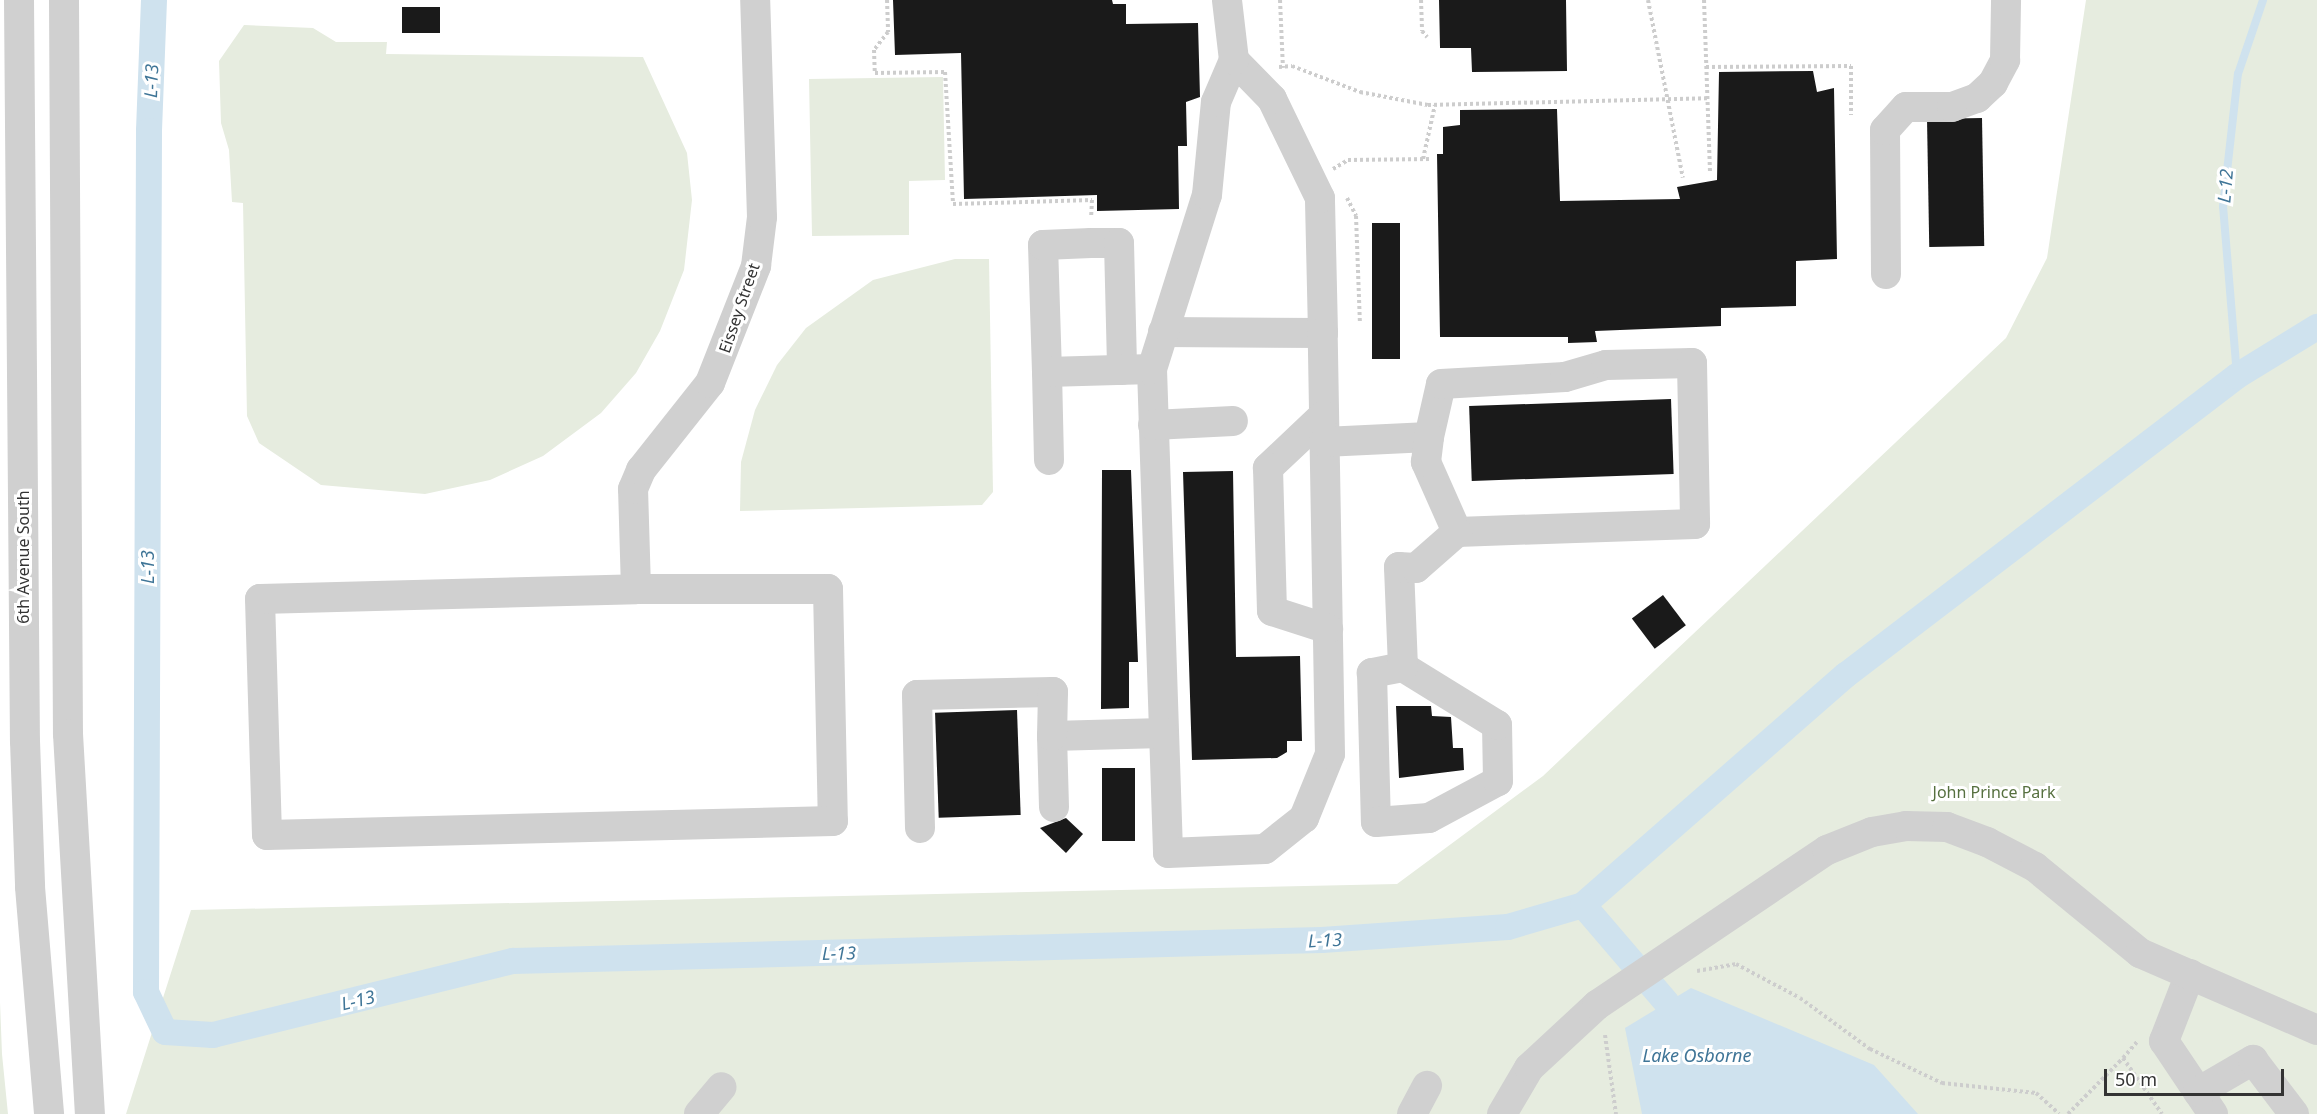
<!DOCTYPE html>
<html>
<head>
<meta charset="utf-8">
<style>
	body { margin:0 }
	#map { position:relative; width:2317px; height:1114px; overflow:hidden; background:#fff; font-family:"Noto Sans",sans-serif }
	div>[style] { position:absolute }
	.green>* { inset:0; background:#e6ecdf }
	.water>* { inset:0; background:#cfe2ee }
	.stream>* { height:8px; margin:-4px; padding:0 4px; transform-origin:4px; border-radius:4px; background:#cfe2ee }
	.canal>* { height:26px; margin:-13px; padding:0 13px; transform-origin:13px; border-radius:13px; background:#cfe2ee }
	.building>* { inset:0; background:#1a1a1a; transform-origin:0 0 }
	.path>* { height:4px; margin-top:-2px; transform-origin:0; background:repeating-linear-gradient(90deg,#cdcdcd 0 3px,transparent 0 6px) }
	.minor>* { height:30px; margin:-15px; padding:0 15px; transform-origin:15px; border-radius:15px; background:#d0d0d0 }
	span { translate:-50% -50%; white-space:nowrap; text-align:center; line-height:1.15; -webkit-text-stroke:6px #fff; paint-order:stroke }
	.street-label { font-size:16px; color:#333 }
	.park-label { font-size:16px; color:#56703f }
	.water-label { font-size:18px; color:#3f7597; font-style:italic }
	.scale { position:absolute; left:2104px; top:1069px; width:180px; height:27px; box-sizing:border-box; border:3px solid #333; border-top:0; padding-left:8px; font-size:18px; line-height:21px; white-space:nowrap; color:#333; -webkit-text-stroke:4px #fff; paint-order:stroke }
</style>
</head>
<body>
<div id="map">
	<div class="green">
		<div style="clip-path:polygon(2086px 0,2317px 0,2317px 1114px,126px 1114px,191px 910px,1397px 884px,1543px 776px,2006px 338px,2047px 258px)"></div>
		<div style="clip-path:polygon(244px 25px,313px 28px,336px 42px,387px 42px,386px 54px,643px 57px,687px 153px,692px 200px,684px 270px,660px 331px,636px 373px,601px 413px,543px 456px,490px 480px,425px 494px,321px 485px,259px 443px,247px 416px,243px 203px,232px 202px,229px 150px,221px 123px,219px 61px)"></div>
		<div style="clip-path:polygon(943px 77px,945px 180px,909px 181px,909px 235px,812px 236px,809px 79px)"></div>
		<div style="clip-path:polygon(955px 259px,989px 259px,993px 492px,982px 505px,740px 511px,741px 462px,755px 410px,777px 365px,806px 328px,873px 280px)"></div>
		<div style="clip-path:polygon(0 1002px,2px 1054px,8px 1114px,0 1114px)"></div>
	</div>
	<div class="water">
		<div style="clip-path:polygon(1691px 988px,1874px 1065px,1918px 1114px,1642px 1114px,1625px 1028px)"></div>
	</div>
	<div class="stream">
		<div style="left:2237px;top:376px;width:170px;rotate:-94.7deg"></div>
		<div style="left:2223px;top:207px;width:134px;rotate:-83.6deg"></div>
		<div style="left:2238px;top:74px;width:78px;rotate:-71.3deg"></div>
	</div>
	<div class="canal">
		<div style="left:154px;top:0;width:131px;rotate:92.2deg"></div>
		<div style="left:149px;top:131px;width:861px;rotate:90.2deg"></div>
		<div style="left:146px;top:992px;width:44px;rotate:64.6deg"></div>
		<div style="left:165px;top:1032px;width:48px;rotate:3.6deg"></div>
		<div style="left:213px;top:1035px;width:309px;rotate:-13.9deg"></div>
		<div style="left:513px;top:961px;width:809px;rotate:-1.49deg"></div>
		<div style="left:1322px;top:940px;width:186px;rotate:-4deg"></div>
		<div style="left:1508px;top:927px;width:78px;rotate:-16.3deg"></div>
		<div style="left:1583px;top:905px;width:349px;rotate:-41.2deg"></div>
		<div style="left:1846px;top:675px;width:492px;rotate:-37.4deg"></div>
		<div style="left:2237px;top:376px;width:94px;rotate:-31.5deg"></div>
		<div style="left:1583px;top:905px;width:129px;rotate:49.4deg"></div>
	</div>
	<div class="building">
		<div style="clip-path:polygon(893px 0,1112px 0,1113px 4px,1126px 4px,1126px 24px,1198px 23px,1200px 97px,1186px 102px,1187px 146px,1178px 146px,1179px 209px,1097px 211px,1097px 195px,964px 199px,961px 53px,895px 55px)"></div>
		<div style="clip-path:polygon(1439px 0,1566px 0,1567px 71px,1472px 72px,1471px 48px,1440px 48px)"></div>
		<div style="left:402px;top:7px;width:38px;height:26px"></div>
		<div style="clip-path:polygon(1813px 71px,1817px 92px,1834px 88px,1837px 259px,1796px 261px,1796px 306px,1721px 308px,1721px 326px,1595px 331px,1597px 342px,1568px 343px,1568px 337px,1440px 337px,1437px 154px,1443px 154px,1443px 127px,1460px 125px,1460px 110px,1557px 109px,1560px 201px,1680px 199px,1677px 187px,1717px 180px,1719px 72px)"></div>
		<div style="left:1982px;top:118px;width:128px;height:55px;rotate:89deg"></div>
		<div style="left:1400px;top:223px;width:136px;height:28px;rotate:90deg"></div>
		<div style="left:1671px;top:399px;width:75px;height:202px;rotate:88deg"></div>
		<div style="clip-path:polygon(1102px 470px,1131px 470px,1138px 662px,1129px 662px,1129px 708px,1101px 709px)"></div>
		<div style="clip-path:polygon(1233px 471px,1236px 657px,1300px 656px,1302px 741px,1287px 741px,1287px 752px,1277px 758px,1192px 760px,1183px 472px)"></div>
		<div style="left:1663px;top:595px;width:38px;height:39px;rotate:53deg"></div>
		<div style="clip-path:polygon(1396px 706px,1431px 706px,1432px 716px,1451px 717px,1453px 748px,1463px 748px,1464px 770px,1399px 778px)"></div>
		<div style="left:1017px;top:710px;width:105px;height:82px;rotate:88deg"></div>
		<div style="left:1102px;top:768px;width:33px;height:73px"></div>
		<div style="clip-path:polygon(1066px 818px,1083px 834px,1066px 853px,1040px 828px)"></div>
	</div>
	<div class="path">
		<div style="left:887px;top:0;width:32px;rotate:88deg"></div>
		<div style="left:888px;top:32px;width:23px;rotate:128deg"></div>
		<div style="left:874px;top:50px;width:23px;rotate:88deg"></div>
		<div style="left:875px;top:73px;width:70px;rotate:-0.8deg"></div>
		<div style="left:945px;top:72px;width:132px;rotate:86.5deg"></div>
		<div style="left:953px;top:204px;width:139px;rotate:-1.6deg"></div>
		<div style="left:1092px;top:200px;width:18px;rotate:93deg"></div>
		<div style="left:1280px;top:0;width:68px;rotate:87.5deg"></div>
		<div style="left:1421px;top:0;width:31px;rotate:88deg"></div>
		<div style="left:1422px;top:31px;width:8px;rotate:50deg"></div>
		<div style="left:1648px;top:0;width:181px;rotate:78.9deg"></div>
		<div style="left:1704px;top:0;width:173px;rotate:88deg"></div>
		<div style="left:1279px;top:67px;width:13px;rotate:-4deg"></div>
		<div style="left:1292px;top:66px;width:73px;rotate:20.9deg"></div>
		<div style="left:1360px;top:92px;width:69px;rotate:10.8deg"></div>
		<div style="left:1428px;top:105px;width:279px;rotate:-1.4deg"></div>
		<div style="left:1706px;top:67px;width:145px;rotate:-0.4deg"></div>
		<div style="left:1851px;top:66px;width:49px;rotate:90deg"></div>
		<div style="left:1423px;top:159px;width:55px;rotate:-77.5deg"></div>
		<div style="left:1333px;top:169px;width:17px;rotate:-31deg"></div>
		<div style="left:1348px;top:160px;width:83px;rotate:-0.7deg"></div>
		<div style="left:1347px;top:198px;width:20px;rotate:63deg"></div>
		<div style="left:1356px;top:216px;width:107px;rotate:87.9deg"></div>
		<div style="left:1697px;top:971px;width:40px;rotate:-10deg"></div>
		<div style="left:1736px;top:964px;width:72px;rotate:28deg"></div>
		<div style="left:1800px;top:998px;width:87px;rotate:36.1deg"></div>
		<div style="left:1870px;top:1049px;width:80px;rotate:25.3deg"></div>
		<div style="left:1942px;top:1083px;width:95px;rotate:6.1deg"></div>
		<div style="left:2036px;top:1093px;width:31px;rotate:42deg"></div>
		<div style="left:1605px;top:1035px;width:80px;rotate:82.1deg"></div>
		<div style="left:2123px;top:1058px;width:23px;rotate:-49deg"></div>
		<div style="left:2068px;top:1114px;width:78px;rotate:-45.5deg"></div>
		<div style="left:2123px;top:1058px;width:68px;rotate:55.1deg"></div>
	</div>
	<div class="minor">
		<div style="left:19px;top:0;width:741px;rotate:89.54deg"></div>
		<div style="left:25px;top:741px;width:146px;rotate:88deg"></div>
		<div style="left:30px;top:887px;width:228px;rotate:85.2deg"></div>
		<div style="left:64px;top:0;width:734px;rotate:89.69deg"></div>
		<div style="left:68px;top:734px;width:381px;rotate:86.7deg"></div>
		<div style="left:1886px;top:274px;width:144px;rotate:-90.4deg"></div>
		<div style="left:1885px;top:130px;width:31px;rotate:-48deg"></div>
		<div style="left:1906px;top:107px;width:46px"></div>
		<div style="left:1952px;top:107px;width:27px;rotate:-20deg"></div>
		<div style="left:1977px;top:98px;width:22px;rotate:-43deg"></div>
		<div style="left:1993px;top:83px;width:26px;rotate:-62deg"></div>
		<div style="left:2005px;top:60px;width:60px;rotate:-89deg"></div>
		<div style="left:1163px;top:332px;width:160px;rotate:0.4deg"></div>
		<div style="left:1323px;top:333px;width:135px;rotate:-91.3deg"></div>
		<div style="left:1320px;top:198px;width:110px;rotate:-115.9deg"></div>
		<div style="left:1272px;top:99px;width:54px;rotate:-134.3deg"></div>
		<div style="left:1152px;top:369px;width:484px;rotate:88.1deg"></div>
		<div style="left:1168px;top:853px;width:97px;rotate:-2.4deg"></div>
		<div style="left:1265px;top:849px;width:50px;rotate:-38.5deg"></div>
		<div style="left:1304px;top:818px;width:69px;rotate:-67.9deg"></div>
		<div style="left:1330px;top:754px;width:421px;rotate:-91deg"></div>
		<div style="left:1047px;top:372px;width:127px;rotate:-91.8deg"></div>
		<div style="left:1043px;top:245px;width:48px;rotate:-2.4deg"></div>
		<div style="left:1091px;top:243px;width:28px"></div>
		<div style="left:1119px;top:243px;width:127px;rotate:88.6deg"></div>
		<div style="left:1323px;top:416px;width:76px;rotate:136.6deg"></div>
		<div style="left:1268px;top:468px;width:143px;rotate:88.4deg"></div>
		<div style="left:1272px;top:611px;width:59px;rotate:17.8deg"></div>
		<div style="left:1153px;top:425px;width:80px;rotate:-2.9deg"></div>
		<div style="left:1324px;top:442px;width:105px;rotate:-2.7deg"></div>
		<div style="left:1429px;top:437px;width:54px;rotate:-77.2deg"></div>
		<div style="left:1441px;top:384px;width:124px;rotate:-3.2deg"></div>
		<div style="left:1565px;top:377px;width:43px;rotate:-16.3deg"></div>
		<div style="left:1606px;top:365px;width:86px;rotate:-1.3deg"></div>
		<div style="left:1692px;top:363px;width:161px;rotate:88.9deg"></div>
		<div style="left:1695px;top:524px;width:238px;rotate:178.1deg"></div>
		<div style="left:1457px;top:532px;width:77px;rotate:-113.9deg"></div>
		<div style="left:1426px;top:462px;width:25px;rotate:-83deg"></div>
		<div style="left:1049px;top:460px;width:88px;rotate:-91.3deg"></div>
		<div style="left:1047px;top:372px;width:105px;rotate:-1.6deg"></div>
		<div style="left:1152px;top:369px;width:182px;rotate:-72.5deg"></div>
		<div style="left:1207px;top:195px;width:93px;rotate:-84.5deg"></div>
		<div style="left:1216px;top:102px;width:46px;rotate:-66.8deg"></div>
		<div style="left:1234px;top:60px;width:60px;rotate:-96.7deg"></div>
		<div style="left:636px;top:589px;width:192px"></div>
		<div style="left:828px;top:589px;width:232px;rotate:88.8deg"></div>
		<div style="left:833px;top:821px;width:566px;rotate:178.58deg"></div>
		<div style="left:267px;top:835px;width:236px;rotate:-91.7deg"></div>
		<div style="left:260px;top:599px;width:376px;rotate:-1.5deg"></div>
		<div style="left:636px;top:589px;width:100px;rotate:-91.7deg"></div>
		<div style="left:633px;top:489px;width:21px;rotate:-67deg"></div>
		<div style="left:641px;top:470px;width:111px;rotate:-51.6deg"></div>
		<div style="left:710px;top:383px;width:126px;rotate:-68.5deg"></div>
		<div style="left:756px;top:266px;width:49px;rotate:-83deg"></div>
		<div style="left:762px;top:217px;width:217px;rotate:-91.8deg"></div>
		<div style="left:1403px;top:667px;width:32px;rotate:169deg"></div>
		<div style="left:1372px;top:673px;width:149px;rotate:88.5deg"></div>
		<div style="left:1376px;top:822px;width:53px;rotate:-4.3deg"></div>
		<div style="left:1429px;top:818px;width:78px;rotate:-28.2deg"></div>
		<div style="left:1498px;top:781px;width:56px;rotate:-91deg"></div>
		<div style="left:1497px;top:725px;width:110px;rotate:-148.3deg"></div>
		<div style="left:1403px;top:667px;width:100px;rotate:-92.3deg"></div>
		<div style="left:1399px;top:567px;width:17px;rotate:3deg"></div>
		<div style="left:1416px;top:568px;width:55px;rotate:-41.3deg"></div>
		<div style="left:1054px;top:807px;width:71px;rotate:-91.6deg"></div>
		<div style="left:1052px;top:736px;width:111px;rotate:-1.5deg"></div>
		<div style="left:920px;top:828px;width:133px;rotate:-91.3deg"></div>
		<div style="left:917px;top:695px;width:136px;rotate:-1.3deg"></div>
		<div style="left:1053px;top:692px;width:44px;rotate:91.3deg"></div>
		<div style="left:2190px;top:974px;width:72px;rotate:111.2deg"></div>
		<div style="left:2164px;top:1041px;width:88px;rotate:56.1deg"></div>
		<div style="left:2198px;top:1092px;width:64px;rotate:-30.2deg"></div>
		<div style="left:2253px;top:1060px;width:68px;rotate:52.8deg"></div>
		<div style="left:699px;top:1114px;width:35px;rotate:-50deg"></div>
		<div style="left:1412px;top:1114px;width:32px;rotate:-62deg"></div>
		<div style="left:1502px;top:1114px;width:53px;rotate:-59.6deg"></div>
		<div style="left:1529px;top:1068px;width:93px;rotate:-42.8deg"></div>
		<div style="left:1597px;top:1005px;width:277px;rotate:-34deg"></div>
		<div style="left:1827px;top:850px;width:48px;rotate:-21.8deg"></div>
		<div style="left:1872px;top:832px;width:35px;rotate:-10deg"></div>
		<div style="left:1906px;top:826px;width:41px;rotate:1.4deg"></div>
		<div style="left:1947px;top:827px;width:43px;rotate:20.6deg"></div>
		<div style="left:1987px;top:842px;width:54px;rotate:27.5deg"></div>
		<div style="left:2035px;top:867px;width:136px;rotate:39.3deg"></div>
		<div style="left:2140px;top:953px;width:193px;rotate:23.5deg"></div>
	</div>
	<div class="street-label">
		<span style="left:739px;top:308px;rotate:-71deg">Eissey Street</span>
		<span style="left:23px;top:557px;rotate:-90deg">6th Avenue South</span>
	</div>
	<div class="park-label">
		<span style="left:1994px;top:792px">John Prince Park</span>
	</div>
	<div class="water-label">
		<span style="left:151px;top:81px;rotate:-88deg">L-13</span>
		<span style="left:2225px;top:186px;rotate:-85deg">L-12</span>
		<span style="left:147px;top:567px;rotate:-90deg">L-13</span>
		<span style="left:1325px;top:940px;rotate:-3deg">L-13</span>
		<span style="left:839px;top:953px;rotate:-1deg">L-13</span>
		<span style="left:358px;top:1000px;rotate:-14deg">L-13</span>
		<span style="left:1697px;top:1055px">Lake Osborne</span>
	</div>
	<div class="scale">50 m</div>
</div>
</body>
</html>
